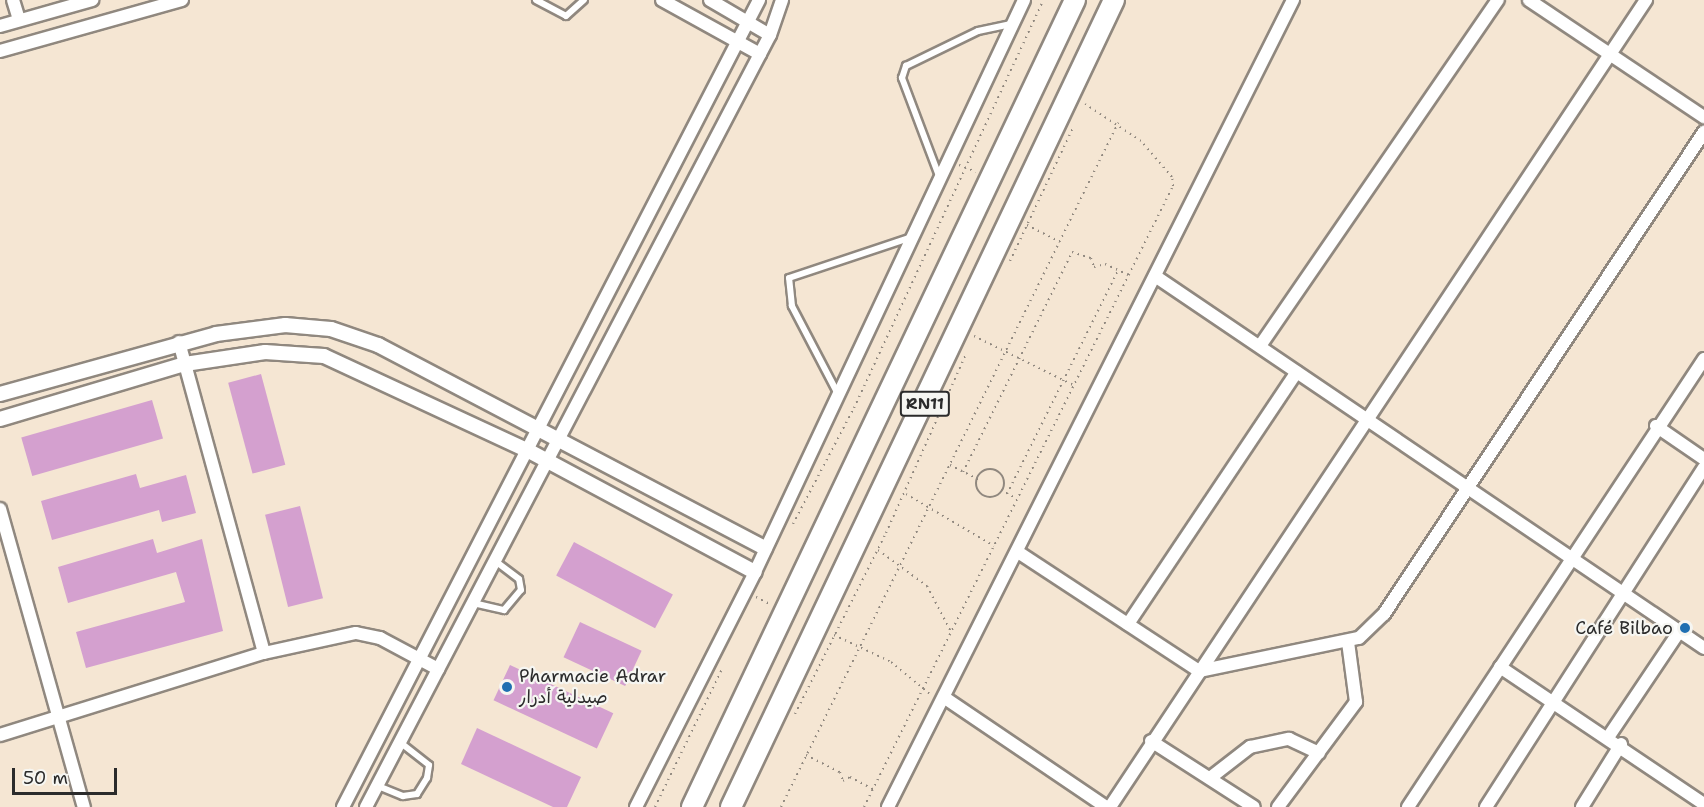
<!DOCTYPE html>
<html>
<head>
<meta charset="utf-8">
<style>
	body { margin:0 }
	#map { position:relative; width:1704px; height:807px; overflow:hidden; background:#f5e6d3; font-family:"Shantell Sans","Playpen Sans Arabic",sans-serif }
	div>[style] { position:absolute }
	.building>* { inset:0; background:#d4a0cf; transform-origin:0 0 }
	.path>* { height:2px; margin-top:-1px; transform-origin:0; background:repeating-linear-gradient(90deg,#90887f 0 1.5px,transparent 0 6px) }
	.path>.ring { margin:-1px; padding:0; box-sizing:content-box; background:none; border:2px solid #90887f; border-radius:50% }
	.roads { filter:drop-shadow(2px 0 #90887f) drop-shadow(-2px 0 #90887f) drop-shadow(0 2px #90887f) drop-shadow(0 -2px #90887f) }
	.service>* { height:6px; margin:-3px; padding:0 3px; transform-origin:3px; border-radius:3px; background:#fff }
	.minor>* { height:12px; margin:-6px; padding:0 6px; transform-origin:6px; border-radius:6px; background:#fff }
	.tertiary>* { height:14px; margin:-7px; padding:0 7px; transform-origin:7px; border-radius:7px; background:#fff }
	.trunk>* { height:20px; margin:-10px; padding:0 10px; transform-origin:10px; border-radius:10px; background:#fff }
	.dots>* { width:16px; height:16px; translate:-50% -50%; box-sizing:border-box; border:3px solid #f6f6f2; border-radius:50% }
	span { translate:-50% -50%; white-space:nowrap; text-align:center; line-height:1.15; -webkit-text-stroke:4.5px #f6f6f2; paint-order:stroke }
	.shield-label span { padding:2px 4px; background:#f6f6f2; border:2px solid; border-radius:4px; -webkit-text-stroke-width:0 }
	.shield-label { font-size:16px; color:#2b2b2b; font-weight:700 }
	.poi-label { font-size:18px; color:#2b2b2b }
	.right { translate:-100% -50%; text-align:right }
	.left { translate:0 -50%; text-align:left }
	.scale { position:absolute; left:12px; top:768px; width:105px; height:27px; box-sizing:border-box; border:3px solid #2b2b2b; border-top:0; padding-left:8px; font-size:18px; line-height:21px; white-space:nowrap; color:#2b2b2b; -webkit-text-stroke:4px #f6f6f2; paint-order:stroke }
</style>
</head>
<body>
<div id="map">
	<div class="building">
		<div style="left:261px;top:374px;width:94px;height:34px;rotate:75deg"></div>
		<div style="left:152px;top:400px;width:40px;height:136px;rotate:74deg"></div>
		<div style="clip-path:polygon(136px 474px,140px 488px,186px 475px,196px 513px,162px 522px,159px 510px,52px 540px,41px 501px)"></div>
		<div style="left:300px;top:506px;width:95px;height:36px;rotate:76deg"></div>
		<div style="clip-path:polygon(153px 539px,157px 553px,202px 539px,223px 631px,86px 668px,76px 632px,185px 602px,176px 572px,68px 603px,58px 567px)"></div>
		<div style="left:574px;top:542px;width:112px;height:38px;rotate:28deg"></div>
		<div style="left:580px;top:622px;width:68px;height:39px;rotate:25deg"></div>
		<div style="left:510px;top:665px;width:114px;height:39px;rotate:25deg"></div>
		<div style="clip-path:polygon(477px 728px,581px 777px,567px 807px,553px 807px,461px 764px)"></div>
	</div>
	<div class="path">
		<div style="left:959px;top:165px;width:18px;rotate:22deg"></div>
		<div style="left:1027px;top:225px;width:37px;rotate:27deg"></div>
		<div style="left:1010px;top:261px;width:147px;rotate:-64.7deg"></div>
		<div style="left:974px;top:336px;width:110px;rotate:26.3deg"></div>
		<div style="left:950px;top:465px;width:33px;rotate:27deg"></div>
		<div class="ring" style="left:976px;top:469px;width:26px;height:26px"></div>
		<div style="left:963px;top:472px;width:246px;rotate:-63.6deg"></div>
		<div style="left:1072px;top:252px;width:20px;rotate:18deg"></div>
		<div style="left:1091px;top:258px;width:9px;rotate:72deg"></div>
		<div style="left:1094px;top:267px;width:11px;rotate:-15deg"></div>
		<div style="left:1105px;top:264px;width:26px;rotate:25deg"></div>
		<div style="left:1001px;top:490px;width:18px;rotate:29deg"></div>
		<div style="left:906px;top:494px;width:102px;rotate:30.6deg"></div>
		<div style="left:1007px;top:494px;width:250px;rotate:-63.6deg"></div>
		<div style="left:793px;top:524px;width:131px;rotate:-62.3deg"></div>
		<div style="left:854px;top:408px;width:450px;rotate:-65.1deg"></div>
		<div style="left:878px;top:550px;width:61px;rotate:36.3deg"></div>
		<div style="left:927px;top:586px;width:52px;rotate:62.4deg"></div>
		<div style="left:756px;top:597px;width:16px;rotate:27deg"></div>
		<div style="left:834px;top:635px;width:63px;rotate:25.3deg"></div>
		<div style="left:891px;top:662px;width:52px;rotate:39.5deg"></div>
		<div style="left:795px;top:714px;width:203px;rotate:-63.3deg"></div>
		<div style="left:886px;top:533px;width:194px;rotate:-65.9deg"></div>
		<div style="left:806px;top:755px;width:38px;rotate:27deg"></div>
		<div style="left:840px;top:772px;width:9px;rotate:72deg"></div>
		<div style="left:843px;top:781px;width:8px;rotate:-30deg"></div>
		<div style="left:850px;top:777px;width:26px;rotate:28deg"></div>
		<div style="left:655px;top:807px;width:153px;rotate:-64.1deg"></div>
		<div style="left:781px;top:807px;width:763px;rotate:-63.77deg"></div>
		<div style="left:864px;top:807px;width:694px;rotate:-63.55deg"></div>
		<div style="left:1173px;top:186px;width:9px;rotate:-96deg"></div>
		<div style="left:1172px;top:177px;width:48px;rotate:-130.7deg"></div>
		<div style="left:1141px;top:141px;width:67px;rotate:-146.5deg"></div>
	</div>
	<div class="roads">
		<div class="service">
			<div style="left:536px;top:0;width:34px;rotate:28deg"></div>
			<div style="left:566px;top:16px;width:24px;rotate:-42deg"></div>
			<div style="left:939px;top:176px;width:105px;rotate:-110.7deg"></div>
			<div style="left:902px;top:78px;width:13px;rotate:-72deg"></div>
			<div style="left:906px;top:66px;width:80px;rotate:-25.9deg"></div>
			<div style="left:978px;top:31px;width:35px;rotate:-12deg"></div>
			<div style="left:839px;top:396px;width:102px;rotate:-117.6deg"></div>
			<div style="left:792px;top:306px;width:28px;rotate:-96deg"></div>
			<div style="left:789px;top:278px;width:130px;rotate:-18.4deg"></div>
			<div style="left:473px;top:603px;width:32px;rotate:13deg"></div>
			<div style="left:504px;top:610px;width:26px;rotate:-50deg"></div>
			<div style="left:521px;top:590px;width:11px;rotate:-100deg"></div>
			<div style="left:519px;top:579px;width:30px;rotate:-143deg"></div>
			<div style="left:378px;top:786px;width:27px;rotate:22deg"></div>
			<div style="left:403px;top:796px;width:14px;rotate:-8deg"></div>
			<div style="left:417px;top:794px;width:19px;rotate:-58deg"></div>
			<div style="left:427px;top:778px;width:13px;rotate:-81deg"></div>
			<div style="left:429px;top:765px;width:37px;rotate:-142deg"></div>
		</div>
		<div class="minor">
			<div style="left:13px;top:0;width:21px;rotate:73deg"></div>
			<div style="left:662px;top:0;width:112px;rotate:28.9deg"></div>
			<div style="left:710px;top:0;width:69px;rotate:30.3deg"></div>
			<div style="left:1529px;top:0;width:211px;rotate:33.8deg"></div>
			<div style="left:0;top:26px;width:96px;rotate:-15.8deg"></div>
			<div style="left:0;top:51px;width:189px;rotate:-15.7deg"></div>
			<div style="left:1155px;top:276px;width:663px;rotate:34.12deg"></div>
			<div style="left:179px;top:342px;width:322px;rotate:74.7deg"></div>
			<div style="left:1260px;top:346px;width:420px;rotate:-55.5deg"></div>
			<div style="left:1656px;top:426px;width:58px;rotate:34.5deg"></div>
			<div style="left:0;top:509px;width:310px;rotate:74.3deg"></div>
			<div style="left:1018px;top:552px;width:217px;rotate:33.3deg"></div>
			<div style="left:1199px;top:671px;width:163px;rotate:-11.7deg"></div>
			<div style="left:1359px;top:638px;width:35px;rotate:-44deg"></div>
			<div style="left:1384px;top:614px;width:579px;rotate:-56.42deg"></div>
			<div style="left:1128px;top:624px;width:303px;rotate:-56.2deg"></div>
			<div style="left:1500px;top:667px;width:246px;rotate:33.9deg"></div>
			<div style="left:945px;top:698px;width:194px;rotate:34.1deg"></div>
			<div style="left:0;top:735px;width:276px;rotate:-17.3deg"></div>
			<div style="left:264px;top:653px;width:94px;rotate:-12.3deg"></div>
			<div style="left:356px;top:633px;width:25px;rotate:12deg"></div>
			<div style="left:380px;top:638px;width:66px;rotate:28.1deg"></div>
			<div style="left:1609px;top:736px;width:125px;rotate:-56.1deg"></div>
			<div style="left:1151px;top:741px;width:122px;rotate:32.7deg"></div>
			<div style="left:1210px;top:778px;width:51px;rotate:-37.8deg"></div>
			<div style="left:1250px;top:747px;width:40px;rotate:-12deg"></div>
			<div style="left:1289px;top:739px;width:33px;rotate:25deg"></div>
			<div style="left:343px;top:807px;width:908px;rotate:-62.73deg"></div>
			<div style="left:366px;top:807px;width:871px;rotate:-62.38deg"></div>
			<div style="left:770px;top:35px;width:37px;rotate:-71deg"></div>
			<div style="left:636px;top:807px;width:263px;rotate:-63.1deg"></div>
			<div style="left:755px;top:572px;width:632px;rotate:-64.81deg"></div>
			<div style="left:888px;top:807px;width:903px;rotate:-63.35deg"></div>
			<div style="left:1110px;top:807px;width:969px;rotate:-56.41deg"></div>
			<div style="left:1278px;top:807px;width:131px;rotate:-53.4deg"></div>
			<div style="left:1356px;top:702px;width:61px;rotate:-97.6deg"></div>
			<div style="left:1408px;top:807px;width:537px;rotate:-56.55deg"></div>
			<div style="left:1486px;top:807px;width:403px;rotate:-57.3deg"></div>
			<div style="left:1582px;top:807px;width:74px;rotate:-58.2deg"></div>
		</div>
		<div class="tertiary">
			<div style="left:0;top:394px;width:224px;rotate:-15.5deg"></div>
			<div style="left:216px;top:334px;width:70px;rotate:-7.4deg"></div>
			<div style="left:285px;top:325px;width:46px;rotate:5deg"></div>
			<div style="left:331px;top:329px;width:50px;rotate:18.8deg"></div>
			<div style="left:378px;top:345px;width:437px;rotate:27.7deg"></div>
			<div style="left:0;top:419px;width:193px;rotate:-16.6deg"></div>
			<div style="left:185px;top:364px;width:81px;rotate:-8.5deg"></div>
			<div style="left:265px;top:352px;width:59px;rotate:3.9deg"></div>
			<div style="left:324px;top:356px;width:226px;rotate:24.9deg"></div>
			<div style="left:529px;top:451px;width:256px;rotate:28.2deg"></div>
		</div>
		<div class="trunk">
			<div style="left:692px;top:807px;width:893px;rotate:-64.61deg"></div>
			<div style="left:731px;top:807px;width:893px;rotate:-64.61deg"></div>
		</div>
	</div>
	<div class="dots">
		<div style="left:1685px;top:628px;background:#1f6fb2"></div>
		<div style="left:507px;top:687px;background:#1f6fb2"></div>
	</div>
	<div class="shield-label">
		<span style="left:925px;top:404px">RN11</span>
	</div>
	<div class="poi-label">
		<span class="right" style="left:1673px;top:628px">Café Bilbao</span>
		<span class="left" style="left:519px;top:687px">Pharmacie Adrar<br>صيدلية أدرار</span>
	</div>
	<div class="scale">50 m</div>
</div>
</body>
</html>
